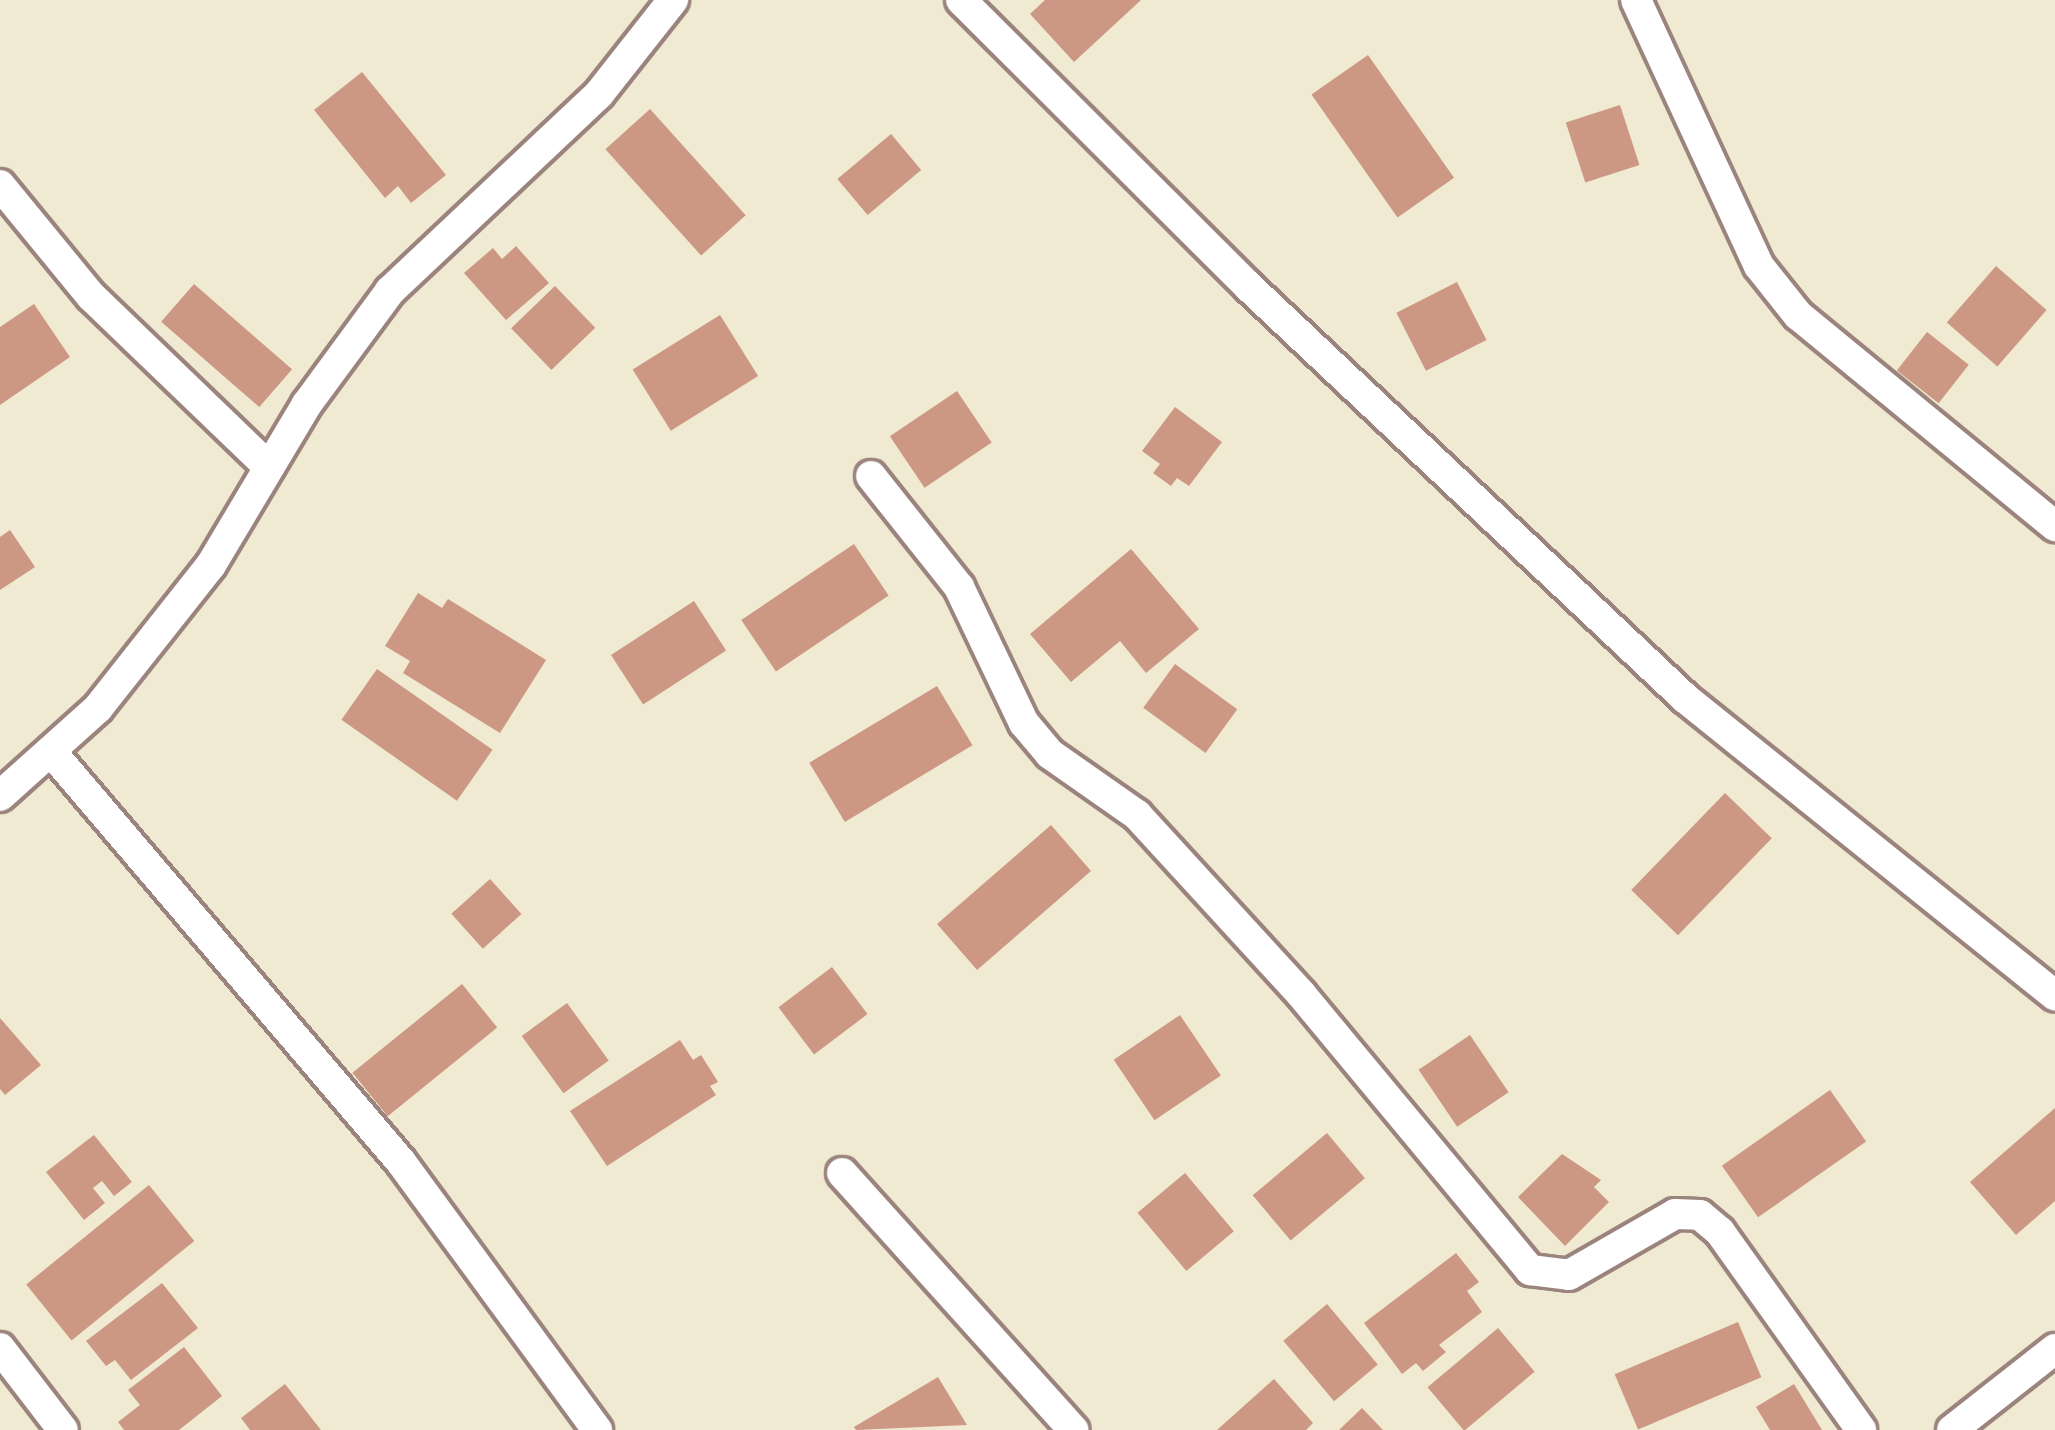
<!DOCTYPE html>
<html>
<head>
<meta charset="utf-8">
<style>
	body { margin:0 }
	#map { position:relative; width:2055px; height:1430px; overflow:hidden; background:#efead1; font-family:Kalam,sans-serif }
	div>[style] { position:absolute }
	.building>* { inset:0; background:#cc9884; transform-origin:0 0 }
	.roads { filter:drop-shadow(3px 0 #9c847e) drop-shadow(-3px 0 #9c847e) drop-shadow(0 3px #9c847e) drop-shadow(0 -3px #9c847e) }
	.street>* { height:30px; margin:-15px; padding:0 15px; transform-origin:15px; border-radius:15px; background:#fff }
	span { translate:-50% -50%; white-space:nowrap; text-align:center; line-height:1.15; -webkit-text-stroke:12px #fbf7ec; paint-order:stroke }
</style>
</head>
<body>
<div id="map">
	<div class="building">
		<div style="clip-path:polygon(1045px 0,1141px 0,1074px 62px,1030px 14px)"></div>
		<div style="left:1368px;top:55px;width:150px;height:69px;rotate:55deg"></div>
		<div style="clip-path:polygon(362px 72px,446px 175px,411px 203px,398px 186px,385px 198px,314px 110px)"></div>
		<div style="left:1620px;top:105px;width:63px;height:57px;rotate:72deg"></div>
		<div style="left:650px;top:109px;width:143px;height:60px;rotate:48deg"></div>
		<div style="left:891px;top:134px;width:47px;height:70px;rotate:50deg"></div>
		<div style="clip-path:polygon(516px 246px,549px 283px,506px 320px,464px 273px,493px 248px,502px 259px)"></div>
		<div style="left:1996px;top:266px;width:67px;height:75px;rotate:41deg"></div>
		<div style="left:1457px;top:282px;width:65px;height:68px;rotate:63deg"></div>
		<div style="left:194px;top:284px;width:130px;height:50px;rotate:41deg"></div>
		<div style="left:555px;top:286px;width:58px;height:61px;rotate:46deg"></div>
		<div style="clip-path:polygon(34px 304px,70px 357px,0 405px,0 327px)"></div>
		<div style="left:720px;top:315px;width:72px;height:103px;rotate:58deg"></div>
		<div style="left:1927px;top:332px;width:53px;height:49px;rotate:38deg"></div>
		<div style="left:957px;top:391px;width:62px;height:81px;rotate:56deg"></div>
		<div style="clip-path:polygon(1175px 407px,1222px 442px,1189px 486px,1177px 478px,1171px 486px,1153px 473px,1160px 464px,1142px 451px)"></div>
		<div style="clip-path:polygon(10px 530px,35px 567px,0 590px,0 537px)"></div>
		<div style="left:854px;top:544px;width:62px;height:136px;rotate:56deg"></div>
		<div style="clip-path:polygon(1131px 549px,1199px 629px,1146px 673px,1120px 641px,1071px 682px,1030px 634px)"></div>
		<div style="clip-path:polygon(418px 593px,442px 608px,448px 599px,546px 660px,500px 733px,403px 673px,410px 661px,385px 646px)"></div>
		<div style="left:694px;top:601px;width:59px;height:99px;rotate:57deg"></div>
		<div style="left:1175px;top:664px;width:77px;height:54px;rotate:36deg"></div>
		<div style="left:377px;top:669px;width:141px;height:62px;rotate:35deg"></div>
		<div style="left:937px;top:686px;width:69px;height:149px;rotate:59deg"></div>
		<div style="left:1725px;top:793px;width:65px;height:135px;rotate:44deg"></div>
		<div style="left:1051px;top:825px;width:61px;height:151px;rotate:49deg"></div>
		<div style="left:490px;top:879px;width:47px;height:52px;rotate:48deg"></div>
		<div style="left:832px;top:967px;width:59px;height:67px;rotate:53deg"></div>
		<div style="left:462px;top:984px;width:56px;height:141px;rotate:51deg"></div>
		<div style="left:567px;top:1003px;width:71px;height:56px;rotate:54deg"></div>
		<div style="left:1180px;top:1015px;width:73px;height:80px;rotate:56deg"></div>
		<div style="clip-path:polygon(0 1018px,41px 1065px,5px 1095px,0 1089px)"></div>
		<div style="left:1470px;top:1035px;width:69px;height:62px;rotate:56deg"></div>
		<div style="clip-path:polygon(680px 1040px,693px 1060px,701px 1055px,718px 1082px,710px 1086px,716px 1095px,607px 1166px,570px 1111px)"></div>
		<div style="left:1830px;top:1090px;width:63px;height:132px;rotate:55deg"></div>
		<div style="clip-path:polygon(2055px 1108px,2055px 1201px,2016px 1235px,1970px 1182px)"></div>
		<div style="left:1327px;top:1133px;width:59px;height:97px;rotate:50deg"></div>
		<div style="clip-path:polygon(94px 1135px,132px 1182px,114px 1196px,102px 1181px,93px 1188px,105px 1203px,84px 1220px,46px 1172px)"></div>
		<div style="clip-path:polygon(1562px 1154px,1601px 1180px,1594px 1187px,1609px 1202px,1565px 1246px,1518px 1197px)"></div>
		<div style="left:1185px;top:1173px;width:76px;height:62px;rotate:50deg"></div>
		<div style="left:149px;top:1185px;width:72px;height:158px;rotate:51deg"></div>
		<div style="clip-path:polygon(1456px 1253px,1479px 1282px,1467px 1291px,1482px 1312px,1439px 1345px,1446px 1352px,1423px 1371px,1416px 1363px,1402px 1374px,1364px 1323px)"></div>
		<div style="clip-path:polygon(162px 1283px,198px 1328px,131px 1380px,115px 1360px,106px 1366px,86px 1341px)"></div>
		<div style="left:1327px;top:1304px;width:79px;height:57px;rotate:50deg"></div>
		<div style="left:1738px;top:1322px;width:60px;height:134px;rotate:67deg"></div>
		<div style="left:1498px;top:1328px;width:57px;height:92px;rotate:50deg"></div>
		<div style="clip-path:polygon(184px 1347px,222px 1396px,179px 1430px,124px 1430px,118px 1422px,140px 1405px,128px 1390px)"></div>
		<div style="clip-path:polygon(938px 1377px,967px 1425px,856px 1430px,854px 1427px)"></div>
		<div style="clip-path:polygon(1274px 1379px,1313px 1423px,1306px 1430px,1217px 1430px)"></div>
		<div style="clip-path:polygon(285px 1384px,321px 1430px,250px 1430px,241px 1418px)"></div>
		<div style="clip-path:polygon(1794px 1384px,1822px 1430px,1770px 1430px,1756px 1407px)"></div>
		<div style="clip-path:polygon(1362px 1408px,1383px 1430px,1339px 1430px)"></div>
	</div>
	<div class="roads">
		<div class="street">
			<div style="left:961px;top:0;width:405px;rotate:44.9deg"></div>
			<div style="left:1248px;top:286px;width:601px;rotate:43.31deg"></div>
			<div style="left:1685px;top:698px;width:475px;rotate:38.8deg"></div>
			<div style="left:1636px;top:0;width:293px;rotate:65.2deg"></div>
			<div style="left:1759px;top:266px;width:63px;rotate:51.5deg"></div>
			<div style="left:1798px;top:315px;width:333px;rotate:39.4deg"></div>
			<div style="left:0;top:185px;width:144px;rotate:50.7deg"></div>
			<div style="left:91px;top:296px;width:247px;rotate:43.9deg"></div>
			<div style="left:871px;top:476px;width:142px;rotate:51.6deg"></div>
			<div style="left:959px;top:587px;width:151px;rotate:64.5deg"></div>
			<div style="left:1024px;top:723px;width:40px;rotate:50deg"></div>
			<div style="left:1050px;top:754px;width:106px;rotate:35deg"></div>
			<div style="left:1137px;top:815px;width:243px;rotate:47.5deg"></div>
			<div style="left:1301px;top:994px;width:359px;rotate:50.3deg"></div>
			<div style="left:1530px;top:1270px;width:39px;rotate:7deg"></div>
			<div style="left:1569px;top:1275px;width:122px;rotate:-29.9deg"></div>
			<div style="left:1675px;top:1214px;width:25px;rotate:2deg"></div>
			<div style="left:1700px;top:1215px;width:26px;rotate:40deg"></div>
			<div style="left:1720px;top:1232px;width:243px;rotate:54.5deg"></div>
			<div style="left:54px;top:755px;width:535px;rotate:49.55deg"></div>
			<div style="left:401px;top:1162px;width:332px;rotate:53.8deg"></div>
			<div style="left:0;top:796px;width:132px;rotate:-41.9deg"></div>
			<div style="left:98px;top:708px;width:182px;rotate:-51.7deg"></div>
			<div style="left:211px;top:565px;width:187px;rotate:-59.2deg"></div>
			<div style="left:307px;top:404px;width:140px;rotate:-53.7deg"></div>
			<div style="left:390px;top:291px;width:287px;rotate:-43.3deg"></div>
			<div style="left:599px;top:94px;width:120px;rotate:-51.8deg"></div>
			<div style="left:842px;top:1173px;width:346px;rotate:48deg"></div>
			<div style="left:0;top:1348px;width:103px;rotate:52.5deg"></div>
			<div style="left:1952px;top:1430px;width:131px;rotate:-38.2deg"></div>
		</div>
	</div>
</div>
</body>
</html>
